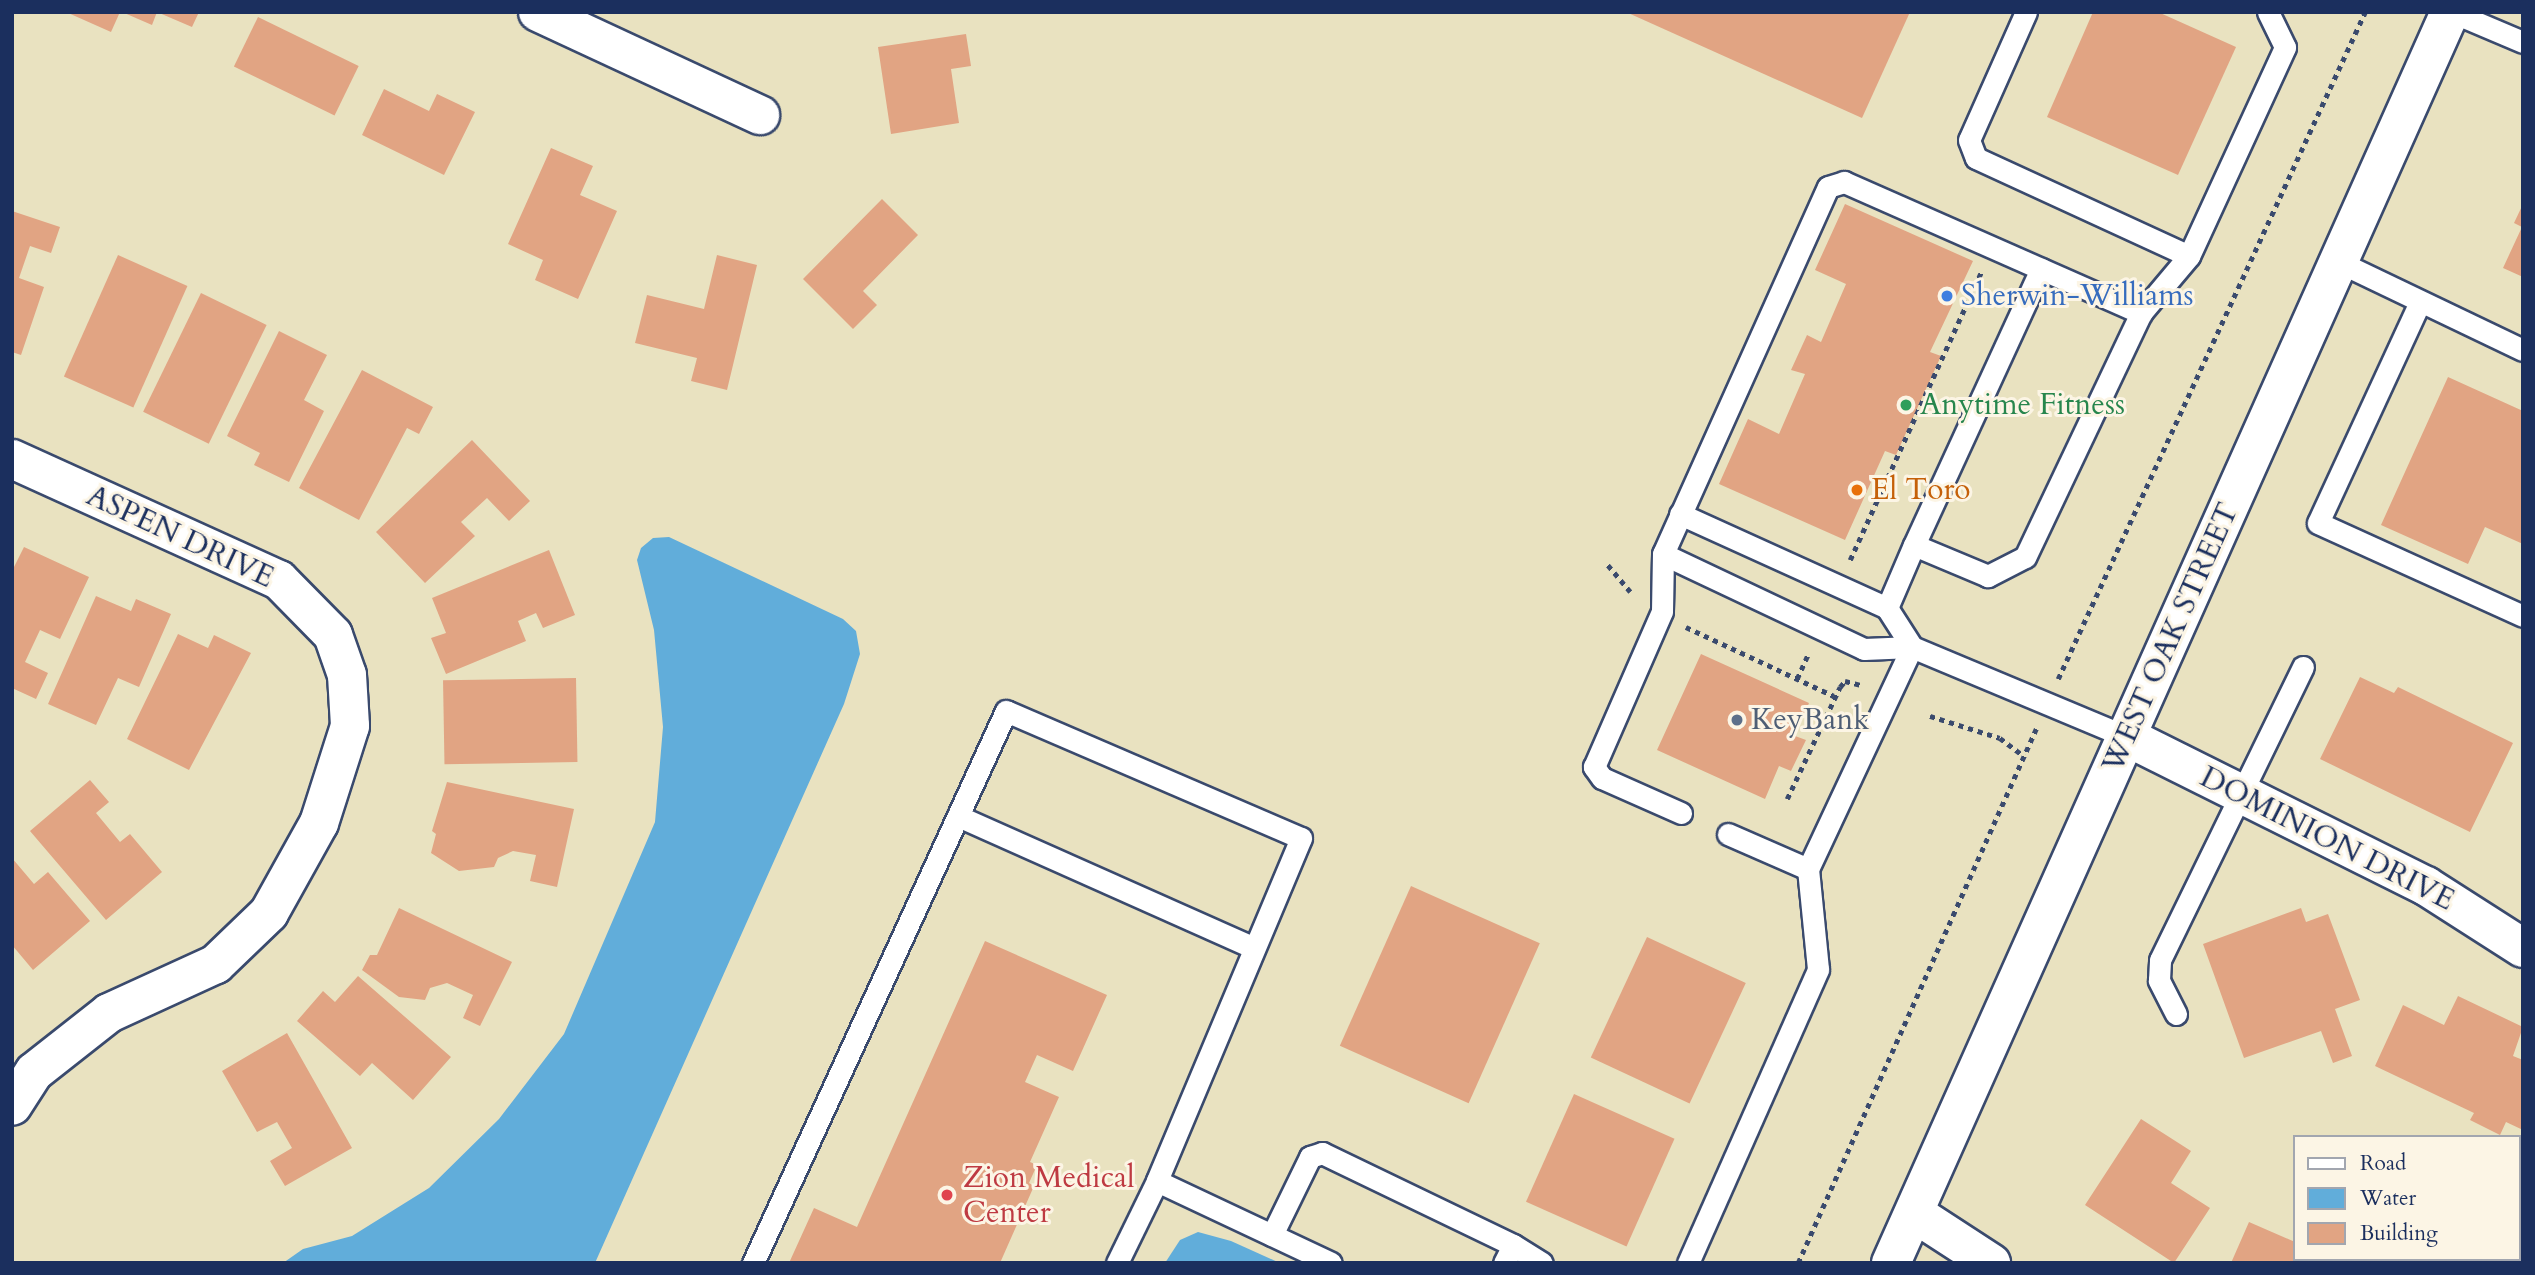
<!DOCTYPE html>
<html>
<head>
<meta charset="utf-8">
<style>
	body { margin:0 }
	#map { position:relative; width:2535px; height:1275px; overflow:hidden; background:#e9e2c0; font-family:Cardo,serif }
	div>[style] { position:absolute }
	.water>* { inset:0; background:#61adda }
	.building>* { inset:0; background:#e1a483; transform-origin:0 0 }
	.path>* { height:4.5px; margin-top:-2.25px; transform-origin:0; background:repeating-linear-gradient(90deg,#3a4a6d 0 5px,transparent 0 10px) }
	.roads { filter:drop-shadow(2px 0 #3a4a6d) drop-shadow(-2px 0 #3a4a6d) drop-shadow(0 2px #3a4a6d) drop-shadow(0 -2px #3a4a6d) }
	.service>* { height:21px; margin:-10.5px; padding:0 10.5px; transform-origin:10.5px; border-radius:10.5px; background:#fff }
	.minor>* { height:38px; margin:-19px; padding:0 19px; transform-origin:19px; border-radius:19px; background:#fff }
	.secondary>* { height:38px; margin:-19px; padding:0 19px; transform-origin:19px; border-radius:19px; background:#fff }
	.dots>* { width:19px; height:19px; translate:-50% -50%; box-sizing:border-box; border:4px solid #fcf5e5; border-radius:50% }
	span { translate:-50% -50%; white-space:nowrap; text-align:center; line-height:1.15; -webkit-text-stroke:6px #fcf5e5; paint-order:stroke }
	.shop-label { font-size:30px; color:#366cbe }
	.left { translate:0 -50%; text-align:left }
	.leisure-label { font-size:30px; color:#27864d }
	.food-label { font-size:30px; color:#c56008 }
	.street-label { font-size:30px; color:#1b2f5e }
	.service-label { font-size:30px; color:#4e5e75 }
	.health-label { font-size:30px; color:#be3a42 }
	.frame { position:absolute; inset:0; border:14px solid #1b2f5e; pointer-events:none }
	.legend { position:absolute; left:2293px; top:1135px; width:228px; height:126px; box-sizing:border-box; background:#fcf5e5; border:2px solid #a2a6af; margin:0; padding:9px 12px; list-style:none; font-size:21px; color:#1b2f5e }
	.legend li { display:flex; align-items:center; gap:14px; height:35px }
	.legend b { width:35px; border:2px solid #a2a6af }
</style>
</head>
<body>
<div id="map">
	<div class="water">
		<div style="clip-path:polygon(669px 537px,843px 619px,856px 631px,860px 654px,844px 704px,595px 1263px,283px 1263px,303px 1249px,352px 1236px,429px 1188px,499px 1119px,564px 1034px,655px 822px,663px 727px,654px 630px,637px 560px,641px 548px,653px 538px)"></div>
		<div style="clip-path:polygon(1198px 1232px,1231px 1241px,1280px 1263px,1165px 1263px,1180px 1240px)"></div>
	</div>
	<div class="building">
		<div style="clip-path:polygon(66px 12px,120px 12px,111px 32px)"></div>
		<div style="clip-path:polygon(122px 12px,157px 12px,152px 25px)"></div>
		<div style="clip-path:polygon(157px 12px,199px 12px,192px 27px)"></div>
		<div style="clip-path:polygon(1626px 12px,1910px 12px,1862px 118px)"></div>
		<div style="clip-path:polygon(2093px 12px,2158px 12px,2236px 47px,2178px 175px,2047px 117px)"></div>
		<div style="left:258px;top:17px;width:112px;height:55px;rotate:26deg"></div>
		<div style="clip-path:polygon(966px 34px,971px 66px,951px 69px,959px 123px,891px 134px,878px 47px)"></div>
		<div style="clip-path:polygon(384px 89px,429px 111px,437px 94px,475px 112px,444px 175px,362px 135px)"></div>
		<div style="clip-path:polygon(551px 148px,593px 166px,580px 195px,617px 211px,578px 299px,535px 280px,543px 260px,508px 244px)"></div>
		<div style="clip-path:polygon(882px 199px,918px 235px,863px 291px,877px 305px,853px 329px,803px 279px)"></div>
		<div style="clip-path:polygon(1845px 204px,1973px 261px,1930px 352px,1941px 356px,1896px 455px,1885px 451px,1845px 540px,1719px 484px,1748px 419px,1779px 434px,1805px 374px,1791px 370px,1807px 335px,1821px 342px,1846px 284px,1815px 270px)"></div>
		<div style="clip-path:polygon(2523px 204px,2523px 277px,2503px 268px,2522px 227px,2514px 223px)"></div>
		<div style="clip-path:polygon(12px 211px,60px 227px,51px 253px,30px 246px,19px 278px,44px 287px,21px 355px,12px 352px)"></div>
		<div style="left:118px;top:255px;width:76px;height:133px;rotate:24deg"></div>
		<div style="clip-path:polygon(717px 255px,757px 265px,727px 390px,691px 381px,697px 358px,635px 343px,647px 295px,704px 309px)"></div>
		<div style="left:201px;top:293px;width:73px;height:132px;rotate:26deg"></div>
		<div style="clip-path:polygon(279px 331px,327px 355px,304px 400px,324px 411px,289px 482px,254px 465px,260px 453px,227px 436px)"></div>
		<div style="clip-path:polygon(362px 370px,433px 407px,419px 434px,407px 428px,359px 520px,299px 488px)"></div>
		<div style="clip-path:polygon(2448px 377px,2523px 411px,2523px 544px,2485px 527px,2468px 564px,2381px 525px)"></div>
		<div style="clip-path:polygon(472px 440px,530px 501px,509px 521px,487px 498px,461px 522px,475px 536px,425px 583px,376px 532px)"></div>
		<div style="clip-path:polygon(24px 547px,89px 577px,60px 639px,40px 630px,25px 662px,48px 673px,36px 699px,12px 688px,12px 571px)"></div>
		<div style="clip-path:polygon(549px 550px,575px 615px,543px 628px,536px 613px,518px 621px,526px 641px,446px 674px,431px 638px,446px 633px,432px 598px)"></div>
		<div style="clip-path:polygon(96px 596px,131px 611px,136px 599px,171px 614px,139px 687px,118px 678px,96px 725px,48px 704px)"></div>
		<div style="clip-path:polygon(178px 634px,208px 648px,214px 635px,251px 653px,189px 770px,127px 739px)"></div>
		<div style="clip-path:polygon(1701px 654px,1809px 703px,1795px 736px,1806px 740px,1791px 771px,1779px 766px,1765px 799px,1657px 750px)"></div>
		<div style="clip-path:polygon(2360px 677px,2394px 693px,2398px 687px,2513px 743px,2470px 832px,2320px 759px)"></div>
		<div style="left:576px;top:678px;width:84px;height:133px;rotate:89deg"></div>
		<div style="clip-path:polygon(90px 780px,109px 802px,96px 813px,120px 842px,130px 834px,162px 872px,106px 920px,30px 831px)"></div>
		<div style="clip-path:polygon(447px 782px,574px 809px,557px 887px,530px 881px,536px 855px,513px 851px,498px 858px,494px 867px,459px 871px,431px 853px,436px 834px,432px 831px)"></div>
		<div style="clip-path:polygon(12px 858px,34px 884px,48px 872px,90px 921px,33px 970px,12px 945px)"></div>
		<div style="left:1411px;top:886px;width:141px;height:175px;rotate:24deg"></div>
		<div style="clip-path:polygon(399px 908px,512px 962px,480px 1026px,463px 1018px,473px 995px,447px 983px,430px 988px,425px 1000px,399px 997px,362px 970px,370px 955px,377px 955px)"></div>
		<div style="clip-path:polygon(2301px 908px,2306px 922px,2328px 914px,2360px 1000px,2335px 1009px,2352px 1056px,2333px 1063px,2321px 1031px,2244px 1058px,2203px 944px)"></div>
		<div style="left:1647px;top:937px;width:109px;height:133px;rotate:25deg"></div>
		<div style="clip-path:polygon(985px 941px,1107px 995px,1073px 1071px,1037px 1055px,1025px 1082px,1059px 1097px,1030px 1162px,1037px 1165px,1029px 1183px,1034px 1186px,1000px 1263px,789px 1263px,814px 1208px,857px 1227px)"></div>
		<div style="clip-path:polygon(358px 976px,451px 1057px,413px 1100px,372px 1063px,360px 1076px,297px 1021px,323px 991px,335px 1002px)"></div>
		<div style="clip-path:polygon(2458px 996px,2523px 1027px,2513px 1056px,2523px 1060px,2523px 1130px,2506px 1122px,2500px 1135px,2470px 1120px,2474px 1113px,2375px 1066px,2403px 1005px,2444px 1025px)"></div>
		<div style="clip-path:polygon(287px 1033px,352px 1148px,285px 1186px,270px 1161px,292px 1148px,277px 1122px,257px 1132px,222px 1071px)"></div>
		<div style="left:1574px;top:1094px;width:110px;height:118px;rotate:24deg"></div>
		<div style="clip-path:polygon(2141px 1119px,2191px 1151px,2171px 1183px,2210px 1208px,2174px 1263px,2085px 1205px)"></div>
		<div style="clip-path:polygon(2249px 1222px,2295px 1242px,2295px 1259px,2341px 1263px,2231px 1263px)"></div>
	</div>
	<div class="path">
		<div style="left:1850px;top:560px;width:316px;rotate:-65.5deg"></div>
		<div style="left:1608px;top:565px;width:35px;rotate:50deg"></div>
		<div style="left:1686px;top:627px;width:163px;rotate:25deg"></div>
		<div style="left:1797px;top:679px;width:27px;rotate:-66deg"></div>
		<div style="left:2058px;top:679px;width:734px;rotate:-65.28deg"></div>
		<div style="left:1930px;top:716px;width:73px;rotate:17.4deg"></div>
		<div style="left:2000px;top:738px;width:30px;rotate:37deg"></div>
		<div style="left:1787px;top:799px;width:124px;rotate:-64.7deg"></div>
		<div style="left:1840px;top:687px;width:8px;rotate:-50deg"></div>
		<div style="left:1845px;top:681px;width:16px;rotate:14deg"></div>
		<div style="left:1798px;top:1263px;width:585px;rotate:-65.98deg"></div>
	</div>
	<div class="roads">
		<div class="service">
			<div style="left:2026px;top:12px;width:140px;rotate:114deg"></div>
			<div style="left:1969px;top:140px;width:19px;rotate:69deg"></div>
			<div style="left:1976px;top:158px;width:234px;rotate:24.7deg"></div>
			<div style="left:2452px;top:12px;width:77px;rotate:22.9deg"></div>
			<div style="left:2337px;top:261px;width:206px;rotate:25.6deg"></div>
			<div style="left:2420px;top:302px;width:243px;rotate:114.8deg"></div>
			<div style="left:2318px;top:523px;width:225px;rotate:24.4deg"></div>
			<div style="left:2141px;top:313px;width:75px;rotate:-49.9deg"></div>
			<div style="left:2189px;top:256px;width:230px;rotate:-65.3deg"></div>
			<div style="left:2285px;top:47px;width:39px;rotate:-116deg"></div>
			<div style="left:1680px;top:514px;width:227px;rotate:24.4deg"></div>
			<div style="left:1887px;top:608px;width:46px;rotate:57.3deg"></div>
			<div style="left:1914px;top:545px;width:304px;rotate:-65.3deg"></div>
			<div style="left:1663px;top:554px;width:222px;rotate:25.3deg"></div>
			<div style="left:1864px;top:649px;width:48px;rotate:-2.4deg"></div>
			<div style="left:1681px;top:813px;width:86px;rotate:-156.1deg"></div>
			<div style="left:1602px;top:778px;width:14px;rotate:-126deg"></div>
			<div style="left:1594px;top:767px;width:170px;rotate:-66.4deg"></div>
			<div style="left:1662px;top:611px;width:57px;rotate:-89deg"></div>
			<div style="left:1663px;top:554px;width:402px;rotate:-65.8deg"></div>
			<div style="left:1828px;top:187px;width:17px;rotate:-17deg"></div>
			<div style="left:1844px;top:182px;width:325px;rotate:23.8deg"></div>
			<div style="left:2141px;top:313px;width:270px;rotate:115.4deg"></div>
			<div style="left:2025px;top:557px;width:42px;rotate:152.8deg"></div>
			<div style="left:1988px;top:576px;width:80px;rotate:-157.3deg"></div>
			<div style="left:1914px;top:545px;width:69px;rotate:113.2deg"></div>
			<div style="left:958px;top:816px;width:324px;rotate:24deg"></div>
			<div style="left:1728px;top:834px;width:87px;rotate:23.6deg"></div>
			<div style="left:2176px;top:1014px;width:38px;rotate:-117deg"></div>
			<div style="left:2159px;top:980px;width:20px;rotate:-87deg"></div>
			<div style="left:2160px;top:960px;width:326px;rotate:-64deg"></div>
			<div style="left:1272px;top:1235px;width:87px;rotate:-64deg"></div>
			<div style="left:1310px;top:1157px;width:13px;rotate:-18deg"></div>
			<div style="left:1322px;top:1153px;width:212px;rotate:25.7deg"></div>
			<div style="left:753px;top:1263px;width:607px;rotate:-65.38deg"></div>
			<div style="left:1006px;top:711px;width:321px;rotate:23.3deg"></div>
			<div style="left:1301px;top:838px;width:372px;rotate:112.8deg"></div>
			<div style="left:1157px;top:1181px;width:192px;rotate:25.2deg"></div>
			<div style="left:1117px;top:1263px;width:91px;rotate:-64deg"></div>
			<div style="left:1504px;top:1263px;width:20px;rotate:-63deg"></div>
			<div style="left:1513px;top:1245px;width:34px;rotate:32deg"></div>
			<div style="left:1688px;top:1263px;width:321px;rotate:-66.1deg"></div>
			<div style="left:1818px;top:969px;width:100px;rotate:-95.7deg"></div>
			<div style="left:1808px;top:869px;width:245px;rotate:-64.9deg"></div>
			<div style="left:1912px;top:647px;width:233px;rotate:22.7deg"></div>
		</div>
		<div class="minor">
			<div style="left:538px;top:12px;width:245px;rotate:24.9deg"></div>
			<div style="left:12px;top:459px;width:293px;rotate:24.4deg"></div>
			<div style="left:279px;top:580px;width:77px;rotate:45.5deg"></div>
			<div style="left:333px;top:635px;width:42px;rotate:70.7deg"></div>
			<div style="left:347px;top:675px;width:51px;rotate:86.6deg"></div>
			<div style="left:350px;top:726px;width:102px;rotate:107.7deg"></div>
			<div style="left:319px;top:823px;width:103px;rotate:119.1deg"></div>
			<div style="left:269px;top:913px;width:74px;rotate:136.1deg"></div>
			<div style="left:216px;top:964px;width:118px;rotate:155.4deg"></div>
			<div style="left:109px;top:1013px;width:95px;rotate:141.8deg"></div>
			<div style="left:34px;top:1072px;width:40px;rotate:122.9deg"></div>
			<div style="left:2127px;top:737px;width:334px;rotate:26.5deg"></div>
			<div style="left:2426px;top:886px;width:115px;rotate:32.6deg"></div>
			<div style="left:1914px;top:1213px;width:92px;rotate:33deg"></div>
		</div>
		<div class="secondary">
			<div style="left:1891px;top:1263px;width:1370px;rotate:-65.92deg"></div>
		</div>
	</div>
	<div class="dots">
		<div style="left:1947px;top:296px;background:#3f7fe0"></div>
		<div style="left:1906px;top:405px;background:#2e9e5b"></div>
		<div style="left:1857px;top:490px;background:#e8710a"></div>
		<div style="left:1737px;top:720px;background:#5c6f8a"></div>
		<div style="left:947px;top:1195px;background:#e0444e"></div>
	</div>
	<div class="shop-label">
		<span class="left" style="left:1961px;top:296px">Sherwin-Williams</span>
	</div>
	<div class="leisure-label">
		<span class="left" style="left:1920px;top:405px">Anytime Fitness</span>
	</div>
	<div class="food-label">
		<span class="left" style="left:1871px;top:490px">El Toro</span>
	</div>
	<div class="street-label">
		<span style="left:180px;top:537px;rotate:25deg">ASPEN DRIVE</span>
		<span style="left:2171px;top:638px;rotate:-66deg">WEST OAK STREET</span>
		<span style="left:2327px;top:839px;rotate:27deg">DOMINION DRIVE</span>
	</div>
	<div class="service-label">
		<span class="left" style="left:1751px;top:720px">KeyBank</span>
	</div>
	<div class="health-label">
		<span class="left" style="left:963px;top:1195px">Zion Medical<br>Center</span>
	</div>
	<div class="frame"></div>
	<ul class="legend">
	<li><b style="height:9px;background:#fff"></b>Road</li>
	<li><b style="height:19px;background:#61adda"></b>Water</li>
	<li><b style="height:19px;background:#e1a483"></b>Building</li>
	</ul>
</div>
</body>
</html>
